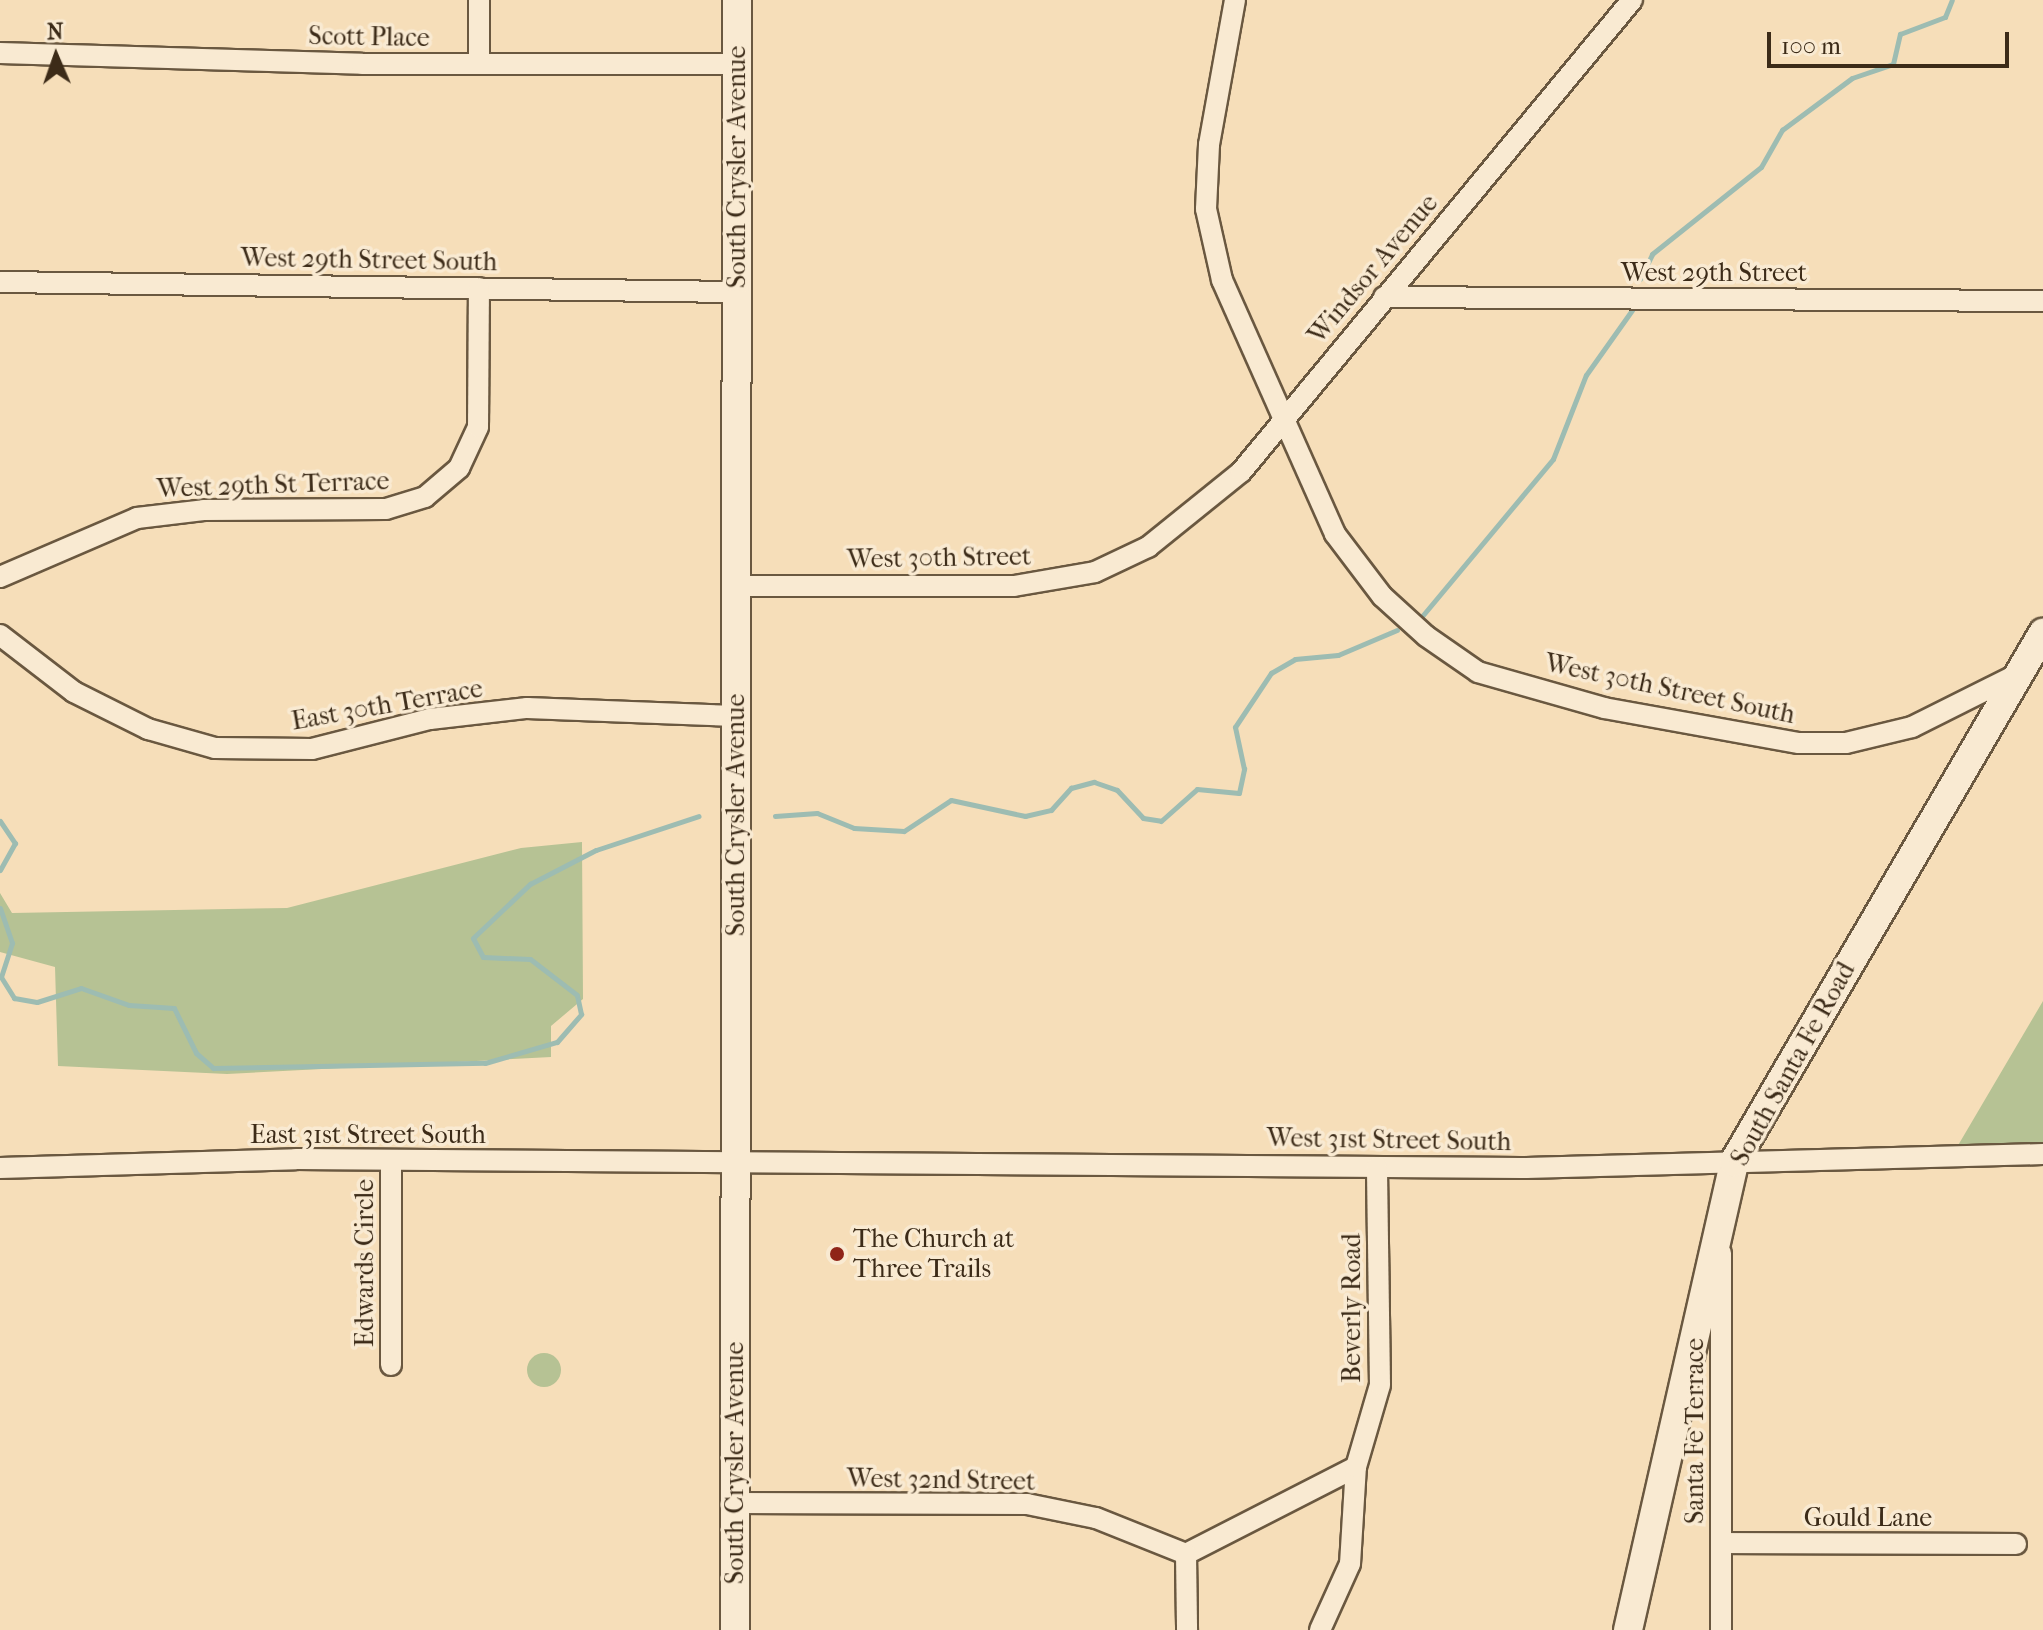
<!DOCTYPE html>
<html>
<head>
<meta charset="utf-8">
<style>
	body { margin:0 }
	#map { position:relative; width:2043px; height:1630px; overflow:hidden; background:#f6deb9; font-family:"IM FELL French Canon",serif }
	div>[style] { position:absolute }
	.green>* { inset:0; background:#b6c294 }
	.round { border-radius:50% }
	.stream>* { height:5px; margin:-2.5px; padding:0 2.5px; transform-origin:2.5px; border-radius:2.5px; background:#9dbcb2 }
	.roads { filter:drop-shadow(2px 0 #6a5840) drop-shadow(-2px 0 #6a5840) drop-shadow(0 2px #6a5840) drop-shadow(0 -2px #6a5840) }
	.street>* { height:20px; margin:-10px; padding:0 10px; transform-origin:10px; border-radius:10px; background:#f9ead2 }
	.secondary>* { height:28px; margin:-14px; padding:0 14px; transform-origin:14px; border-radius:14px; background:#f9ead2 }
	.dots>* { width:22px; height:22px; translate:-50% -50%; box-sizing:border-box; border:4px solid #f9ead2; border-radius:50% }
	span { translate:-50% -50%; white-space:nowrap; text-align:center; line-height:1.15; -webkit-text-stroke:7px #f9ead2; paint-order:stroke }
	.street-label { font-size:26px; color:#3c2b18 }
	.poi-label { font-size:26px; color:#3c2b18 }
	.left { translate:0 -50%; text-align:left }
	.north { position:absolute; left:16px; top:16px; width:80px; height:80px; -webkit-text-stroke:6px #f9ead2; paint-order:stroke; rotate:358deg; font-size:22px; font-weight:700; line-height:32px; text-align:center; color:#3c2b18 }
	.north::after { content:''; display:block; margin:auto; width:28px; height:36px; background:#3c2b18; clip-path:polygon(50% 0,100% 100%,50% 72%,0 100%) }
	.scale { position:absolute; left:1767px; top:32px; width:242px; height:36px; box-sizing:border-box; border:4px solid #3c2b18; border-top:0; padding-left:10px; font-size:24px; line-height:28px; white-space:nowrap; color:#3c2b18; -webkit-text-stroke:6px #f9ead2; paint-order:stroke }
</style>
</head>
<body>
<div id="map">
	<div class="green">
		<div style="clip-path:polygon(582px 842px,583px 999px,551px 1026px,551px 1057px,227px 1074px,58px 1066px,55px 967px,0 952px,0 893px,12px 913px,287px 908px,521px 848px)"></div>
		<div style="clip-path:polygon(2043px 1001px,2043px 1156px,1952px 1155px,1960px 1142px)"></div>
		<div class="round" style="left:527px;top:1353px;width:34px;height:34px"></div>
	</div>
	<div class="stream">
		<div style="left:1640px;top:279px;width:28px;rotate:-64deg"></div>
		<div style="left:1652px;top:254px;width:139px;rotate:-38.6deg"></div>
		<div style="left:1761px;top:167px;width:43px;rotate:-60.4deg"></div>
		<div style="left:1782px;top:130px;width:87px;rotate:-36.6deg"></div>
		<div style="left:1852px;top:78px;width:43px;rotate:-18.9deg"></div>
		<div style="left:1893px;top:64px;width:31px;rotate:-77deg"></div>
		<div style="left:1900px;top:34px;width:48px;rotate:-20.7deg"></div>
		<div style="left:1945px;top:17px;width:18px;rotate:-68deg"></div>
		<div style="left:1423px;top:615px;width:203px;rotate:-50.2deg"></div>
		<div style="left:1553px;top:459px;width:90px;rotate:-68.6deg"></div>
		<div style="left:1586px;top:375px;width:80px;rotate:-54.7deg"></div>
		<div style="left:775px;top:816px;width:42px;rotate:-4.1deg"></div>
		<div style="left:817px;top:813px;width:40px;rotate:22deg"></div>
		<div style="left:854px;top:828px;width:50px;rotate:3.4deg"></div>
		<div style="left:904px;top:831px;width:56px;rotate:-33.4deg"></div>
		<div style="left:951px;top:800px;width:76px;rotate:12.2deg"></div>
		<div style="left:1025px;top:816px;width:27px;rotate:-13deg"></div>
		<div style="left:1051px;top:810px;width:30px;rotate:-48deg"></div>
		<div style="left:1071px;top:788px;width:24px;rotate:-15deg"></div>
		<div style="left:1094px;top:782px;width:24px;rotate:19deg"></div>
		<div style="left:1117px;top:790px;width:38px;rotate:47deg"></div>
		<div style="left:1143px;top:818px;width:18px;rotate:9deg"></div>
		<div style="left:1161px;top:821px;width:48px;rotate:-41.6deg"></div>
		<div style="left:1197px;top:789px;width:42px;rotate:5.4deg"></div>
		<div style="left:1239px;top:793px;width:25px;rotate:-78deg"></div>
		<div style="left:1244px;top:769px;width:43px;rotate:-102.1deg"></div>
		<div style="left:1235px;top:727px;width:65px;rotate:-56.3deg"></div>
		<div style="left:1271px;top:673px;width:28px;rotate:-30deg"></div>
		<div style="left:1295px;top:659px;width:43px;rotate:-5.3deg"></div>
		<div style="left:1338px;top:655px;width:64px;rotate:-23deg"></div>
		<div style="left:0;top:821px;width:27px;rotate:56deg"></div>
		<div style="left:15px;top:843px;width:31px;rotate:119deg"></div>
		<div style="left:0;top:908px;width:37px;rotate:71deg"></div>
		<div style="left:12px;top:943px;width:36px;rotate:108deg"></div>
		<div style="left:1px;top:977px;width:25px;rotate:58deg"></div>
		<div style="left:14px;top:998px;width:23px;rotate:10deg"></div>
		<div style="left:37px;top:1002px;width:46px;rotate:-17.7deg"></div>
		<div style="left:81px;top:988px;width:51px;rotate:19.5deg"></div>
		<div style="left:129px;top:1005px;width:45px;rotate:3.8deg"></div>
		<div style="left:174px;top:1008px;width:50px;rotate:63.9deg"></div>
		<div style="left:196px;top:1053px;width:23px;rotate:41deg"></div>
		<div style="left:213px;top:1068px;width:272px;rotate:-1.1deg"></div>
		<div style="left:485px;top:1063px;width:75px;rotate:-16.3deg"></div>
		<div style="left:557px;top:1042px;width:37px;rotate:-49deg"></div>
		<div style="left:581px;top:1014px;width:19px;rotate:-102deg"></div>
		<div style="left:577px;top:995px;width:59px;rotate:-142.5deg"></div>
		<div style="left:530px;top:959px;width:47px;rotate:-177.6deg"></div>
		<div style="left:483px;top:957px;width:21px;rotate:-118deg"></div>
		<div style="left:473px;top:938px;width:79px;rotate:-43.5deg"></div>
		<div style="left:530px;top:884px;width:74px;rotate:-27.3deg"></div>
		<div style="left:596px;top:850px;width:108px;rotate:-18.3deg"></div>
	</div>
	<div class="roads">
		<div class="street">
			<div style="left:1235px;top:0;width:147px;rotate:100.2deg"></div>
			<div style="left:1209px;top:145px;width:64px;rotate:92.7deg"></div>
			<div style="left:1206px;top:209px;width:73px;rotate:77.3deg"></div>
			<div style="left:1222px;top:280px;width:278px;rotate:66deg"></div>
			<div style="left:1335px;top:534px;width:78px;rotate:52.8deg"></div>
			<div style="left:1382px;top:596px;width:59px;rotate:42.3deg"></div>
			<div style="left:1426px;top:636px;width:63px;rotate:34.7deg"></div>
			<div style="left:1478px;top:672px;width:131px;rotate:15.9deg"></div>
			<div style="left:1604px;top:708px;width:198px;rotate:10.2deg"></div>
			<div style="left:1799px;top:743px;width:47px"></div>
			<div style="left:1846px;top:743px;width:68px;rotate:-13.6deg"></div>
			<div style="left:1912px;top:727px;width:116px;rotate:-26.6deg"></div>
			<div style="left:0;top:53px;width:362px;rotate:1.7deg"></div>
			<div style="left:362px;top:64px;width:375px"></div>
			<div style="left:479px;top:64px;width:64px;rotate:-90deg"></div>
			<div style="left:0;top:282px;width:737px;rotate:0.78deg"></div>
			<div style="left:1384px;top:297px;width:659px;rotate:0.35deg"></div>
			<div style="left:0;top:577px;width:149px;rotate:-23.3deg"></div>
			<div style="left:137px;top:518px;width:67px;rotate:-6.8deg"></div>
			<div style="left:204px;top:510px;width:182px;rotate:-0.3deg"></div>
			<div style="left:386px;top:509px;width:41px;rotate:-17.1deg"></div>
			<div style="left:425px;top:497px;width:45px;rotate:-40.5deg"></div>
			<div style="left:459px;top:468px;width:45px;rotate:-65.1deg"></div>
			<div style="left:478px;top:427px;width:139px;rotate:-89.6deg"></div>
			<div style="left:736px;top:586px;width:278px"></div>
			<div style="left:1014px;top:586px;width:82px;rotate:-9.8deg"></div>
			<div style="left:1095px;top:572px;width:59px;rotate:-25.3deg"></div>
			<div style="left:1148px;top:547px;width:119px;rotate:-38.9deg"></div>
			<div style="left:1241px;top:472px;width:613px;rotate:-50.36deg"></div>
			<div style="left:0;top:635px;width:93px;rotate:37.6deg"></div>
			<div style="left:74px;top:692px;width:83px;rotate:26.6deg"></div>
			<div style="left:148px;top:729px;width:70px;rotate:15.8deg"></div>
			<div style="left:215px;top:748px;width:97px;rotate:0.6deg"></div>
			<div style="left:312px;top:749px;width:122px;rotate:-14.3deg"></div>
			<div style="left:430px;top:719px;width:98px;rotate:-6.5deg"></div>
			<div style="left:527px;top:708px;width:209px;rotate:2.2deg"></div>
			<div style="left:391px;top:1160px;width:205px;rotate:90deg"></div>
			<div style="left:0;top:1168px;width:296px;rotate:-1.7deg"></div>
			<div style="left:296px;top:1159px;width:1230px;rotate:0.42deg"></div>
			<div style="left:1526px;top:1168px;width:517px;rotate:-1.55deg"></div>
			<div style="left:735px;top:1503px;width:292px;rotate:0.2deg"></div>
			<div style="left:1027px;top:1504px;width:70px;rotate:11.5deg"></div>
			<div style="left:1096px;top:1518px;width:97px;rotate:21.8deg"></div>
			<div style="left:1186px;top:1554px;width:191px;rotate:-27.1deg"></div>
			<div style="left:1721px;top:1543px;width:295px;rotate:0.2deg"></div>
			<div style="left:1186px;top:1554px;width:76px;rotate:89.2deg"></div>
			<div style="left:1320px;top:1630px;width:72px;rotate:-65.6deg"></div>
			<div style="left:1350px;top:1564px;width:97px;rotate:-86.5deg"></div>
			<div style="left:1356px;top:1467px;width:85px;rotate:-73.7deg"></div>
			<div style="left:1380px;top:1385px;width:218px;rotate:-90.8deg"></div>
			<div style="left:1721px;top:1630px;width:377px;rotate:-90deg"></div>
		</div>
		<div class="secondary">
			<div style="left:735px;top:1630px;width:1630px;rotate:-89.93deg"></div>
			<div style="left:1628px;top:1630px;width:480px;rotate:-77.2deg"></div>
			<div style="left:1734px;top:1162px;width:613px;rotate:-59.71deg"></div>
		</div>
	</div>
	<div class="dots">
		<div style="left:837px;top:1254px;background:#8f2418"></div>
	</div>
	<div class="street-label">
		<span style="left:369px;top:37px;rotate:1deg">Scott Place</span>
		<span style="left:737px;top:167px;rotate:-90deg">South Crysler Avenue</span>
		<span style="left:369px;top:260px;rotate:1deg">West 29th Street South</span>
		<span style="left:1373px;top:269px;rotate:-50deg">Windsor Avenue</span>
		<span style="left:1714px;top:273px">West 29th Street</span>
		<span style="left:273px;top:485px;rotate:-2deg">West 29th St Terrace</span>
		<span style="left:939px;top:558px;rotate:-1deg">West 30th Street</span>
		<span style="left:1670px;top:689px;rotate:12deg">West 30th Street South</span>
		<span style="left:387px;top:705px;rotate:-10deg">East 30th Terrace</span>
		<span style="left:736px;top:815px;rotate:-90deg">South Crysler Avenue</span>
		<span style="left:1793px;top:1064px;rotate:-61deg">South Santa Fe Road</span>
		<span style="left:368px;top:1135px">East 31st Street South</span>
		<span style="left:1389px;top:1140px;rotate:1deg">West 31st Street South</span>
		<span style="left:365px;top:1263px;rotate:-90deg">Edwards Circle</span>
		<span style="left:1352px;top:1308px;rotate:-90deg">Beverly Road</span>
		<span style="left:1695px;top:1431px;rotate:-90deg">Santa Fe Terrace</span>
		<span style="left:735px;top:1463px;rotate:-90deg">South Crysler Avenue</span>
		<span style="left:941px;top:1480px;rotate:1deg">West 32nd Street</span>
		<span style="left:1868px;top:1518px">Gould Lane</span>
	</div>
	<div class="poi-label">
		<span class="left" style="left:853px;top:1254px">The Church at<br>Three Trails</span>
	</div>
	<div class="north">N</div>
	<div class="scale">100 m</div>
</div>
</body>
</html>
